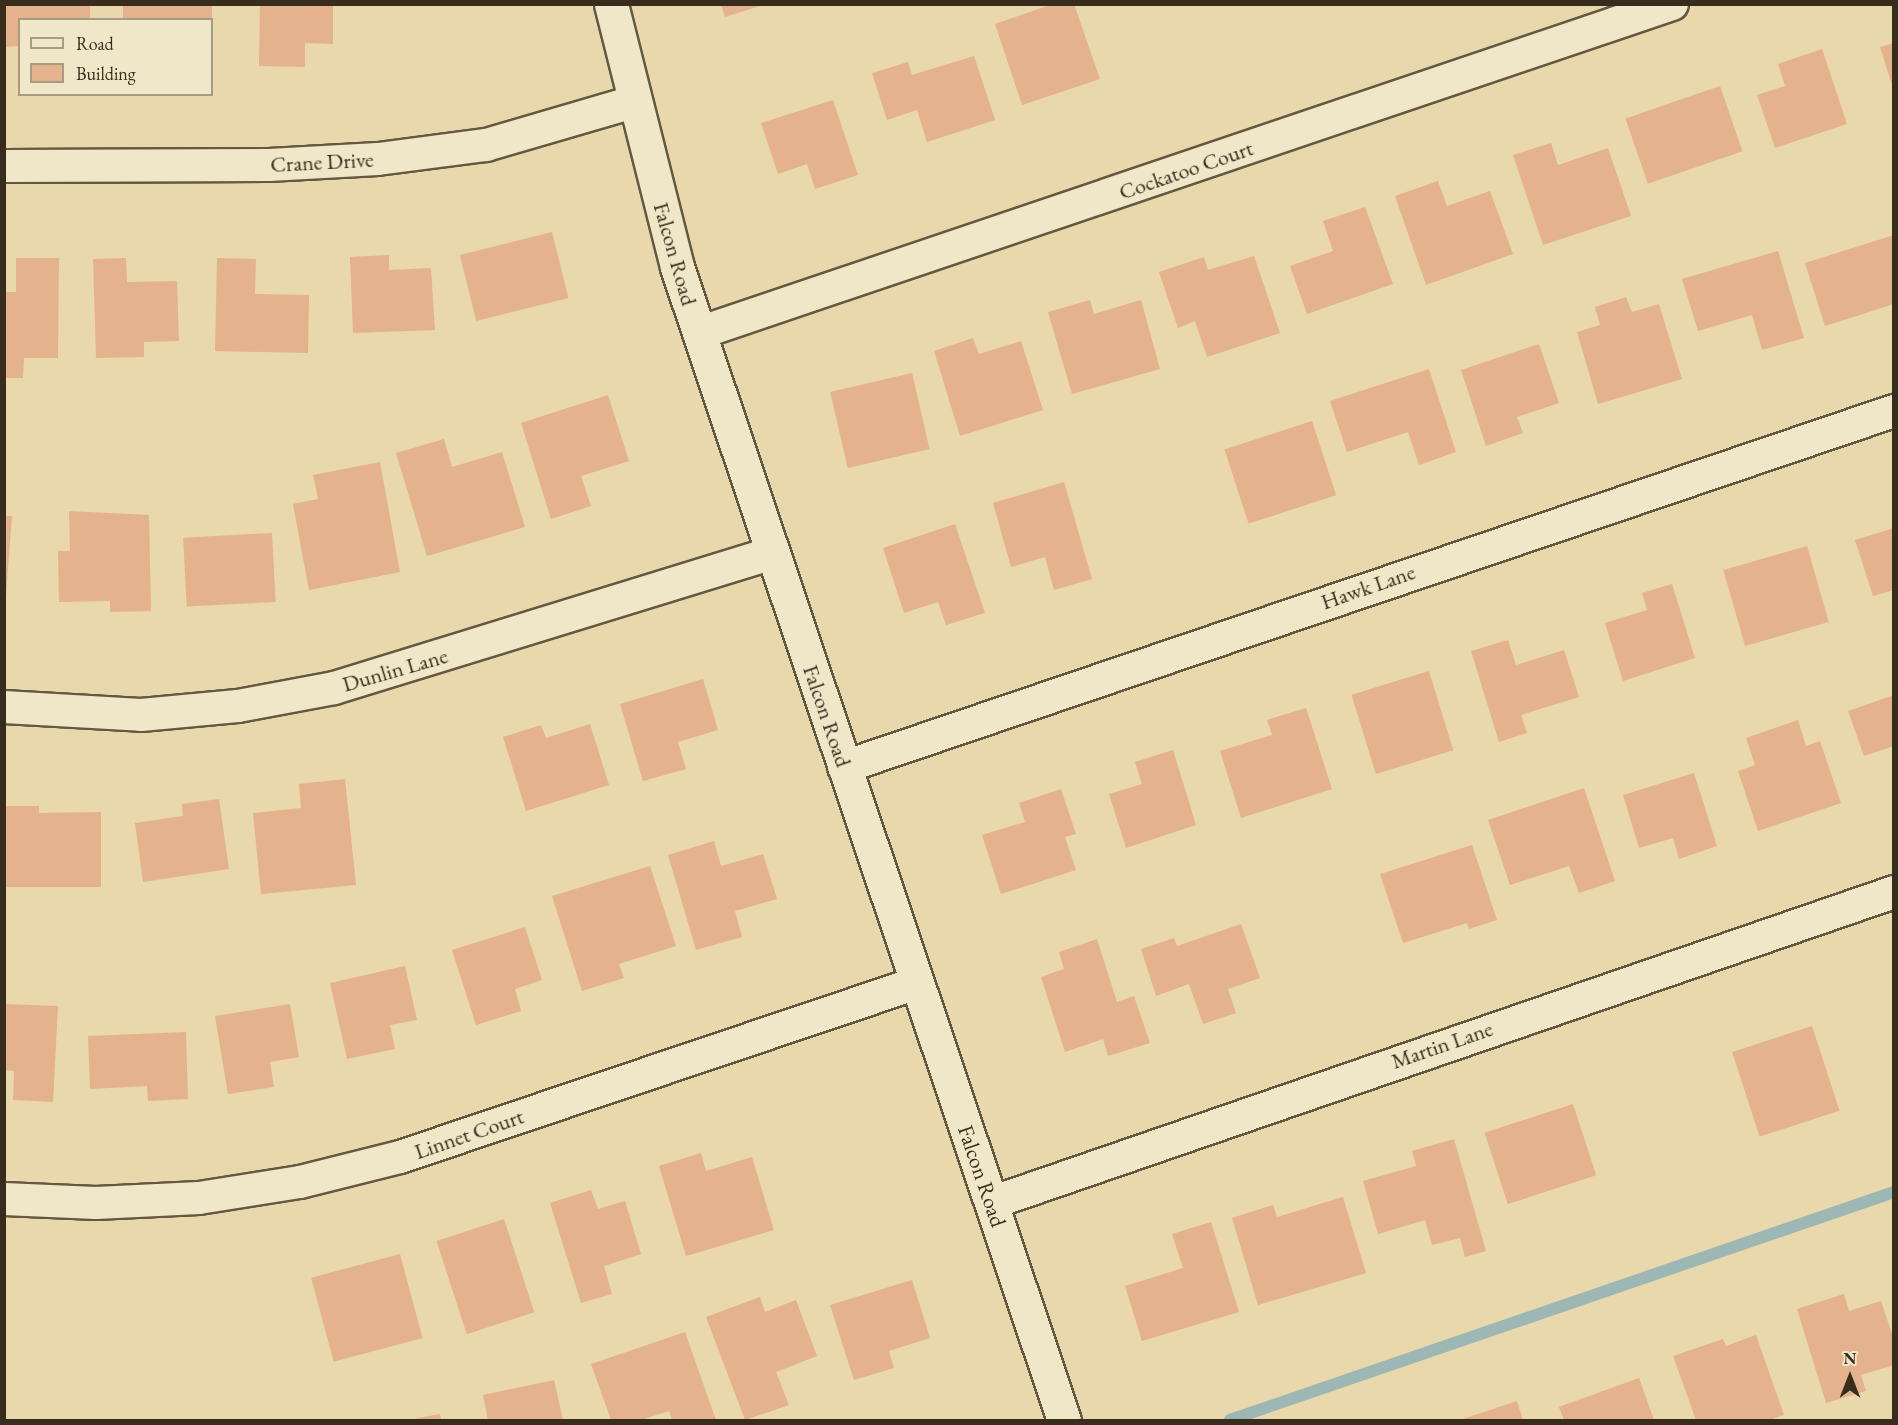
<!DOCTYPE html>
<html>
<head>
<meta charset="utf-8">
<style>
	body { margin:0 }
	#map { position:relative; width:1898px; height:1425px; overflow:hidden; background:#e8d8ab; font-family:"EB Garamond",serif }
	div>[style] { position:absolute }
	.stream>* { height:12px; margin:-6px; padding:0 6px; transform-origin:6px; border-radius:6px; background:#9cb7b4 }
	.building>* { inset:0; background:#e4b28c; transform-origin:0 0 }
	.roads { filter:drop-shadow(2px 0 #645840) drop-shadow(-2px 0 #645840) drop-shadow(0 2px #645840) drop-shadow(0 -2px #645840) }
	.minor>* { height:32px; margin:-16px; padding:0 16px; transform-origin:16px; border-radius:16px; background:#f0e6c8 }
	.tertiary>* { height:33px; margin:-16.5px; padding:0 16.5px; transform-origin:16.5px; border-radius:16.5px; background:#f0e6c8 }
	span { translate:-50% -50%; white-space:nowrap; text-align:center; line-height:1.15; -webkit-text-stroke:4.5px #f0e6c8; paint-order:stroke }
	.street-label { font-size:22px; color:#382d1d }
	.frame { position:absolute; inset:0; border:6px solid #382d1d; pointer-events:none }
	.legend { position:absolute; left:18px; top:18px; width:195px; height:78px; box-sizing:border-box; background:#f0e6c8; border:2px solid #a69c84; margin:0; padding:8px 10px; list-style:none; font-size:18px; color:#382d1d }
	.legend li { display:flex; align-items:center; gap:12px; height:30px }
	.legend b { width:30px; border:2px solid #a69c84 }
	.north { position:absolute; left:1820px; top:1347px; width:60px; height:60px; -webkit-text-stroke:4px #f0e6c8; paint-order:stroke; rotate:0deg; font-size:16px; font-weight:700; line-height:24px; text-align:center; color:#382d1d }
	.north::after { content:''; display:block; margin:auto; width:21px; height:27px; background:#382d1d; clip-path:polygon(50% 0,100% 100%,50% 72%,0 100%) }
</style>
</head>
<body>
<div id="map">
	<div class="stream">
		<div style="left:1230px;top:1420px;width:702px;rotate:-18.95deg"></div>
	</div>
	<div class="building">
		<div style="clip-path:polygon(4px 4px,90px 4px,90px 20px,20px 20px,20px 46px,4px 47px)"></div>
		<div style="left:123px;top:4px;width:89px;height:16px"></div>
		<div style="clip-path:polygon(260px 4px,333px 4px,333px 44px,305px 43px,305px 67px,259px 66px)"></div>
		<div style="clip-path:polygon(721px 4px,763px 4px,763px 5px,725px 17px)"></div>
		<div style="clip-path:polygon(1053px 4px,1074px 4px,1100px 79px,1022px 105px,995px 24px)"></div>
		<div style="clip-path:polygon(1894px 43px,1894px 88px,1893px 88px,1880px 47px)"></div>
		<div style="clip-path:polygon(1822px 49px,1847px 124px,1775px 148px,1757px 95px,1785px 86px,1778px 64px)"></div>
		<div style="clip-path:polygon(974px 56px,995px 120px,927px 142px,917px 110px,887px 120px,872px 73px,908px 62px,912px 75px)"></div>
		<div style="left:1720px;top:86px;width:69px;height:100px;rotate:71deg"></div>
		<div style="clip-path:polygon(833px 100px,858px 175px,815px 189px,807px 164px,778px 174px,761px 123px)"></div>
		<div style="clip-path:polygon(1551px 143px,1558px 165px,1608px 148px,1631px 216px,1543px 245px,1513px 155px)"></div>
		<div style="clip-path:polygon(1438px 181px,1447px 206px,1490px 191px,1513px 254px,1426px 285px,1395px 196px)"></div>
		<div style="clip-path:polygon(1365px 207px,1393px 284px,1307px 314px,1290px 266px,1333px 251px,1323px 221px)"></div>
		<div style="left:552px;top:232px;width:68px;height:95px;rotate:76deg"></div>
		<div style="clip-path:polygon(1894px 235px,1894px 304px,1825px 326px,1805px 263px)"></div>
		<div style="clip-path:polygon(1778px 251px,1804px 338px,1762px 350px,1752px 315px,1698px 331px,1682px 279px)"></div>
		<div style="clip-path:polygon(389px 255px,389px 270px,431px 268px,435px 330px,353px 333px,350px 257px)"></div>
		<div style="clip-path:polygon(1254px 256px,1280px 333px,1207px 357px,1195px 321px,1178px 328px,1159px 272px,1204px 257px,1208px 270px)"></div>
		<div style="clip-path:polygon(16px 258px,59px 258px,58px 358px,24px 358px,23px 378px,4px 378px,4px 292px,16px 292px)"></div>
		<div style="clip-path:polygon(126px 258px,127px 282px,177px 281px,179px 341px,144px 342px,144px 357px,96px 358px,93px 259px)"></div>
		<div style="clip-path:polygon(217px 258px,256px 259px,255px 294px,309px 295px,308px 353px,215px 351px)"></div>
		<div style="clip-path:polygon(1626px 297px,1632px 312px,1659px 304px,1682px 379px,1598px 404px,1577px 332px,1600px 325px,1595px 307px)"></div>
		<div style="clip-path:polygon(1090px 300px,1094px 314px,1141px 300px,1160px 369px,1072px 394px,1048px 312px)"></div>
		<div style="clip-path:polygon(973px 338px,979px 354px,1021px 341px,1043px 410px,960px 436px,934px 351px)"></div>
		<div style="clip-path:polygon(1539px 344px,1559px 403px,1517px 417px,1523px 433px,1486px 446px,1461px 370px)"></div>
		<div style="clip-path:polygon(1429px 369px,1456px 452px,1419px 465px,1408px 432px,1347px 452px,1330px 401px)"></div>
		<div style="left:912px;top:373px;width:78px;height:84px;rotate:77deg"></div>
		<div style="clip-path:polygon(608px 395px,629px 461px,581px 476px,591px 506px,551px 519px,521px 423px)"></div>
		<div style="left:1312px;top:421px;width:78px;height:92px;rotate:72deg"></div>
		<div style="clip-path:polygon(444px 439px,452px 467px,502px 452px,525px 527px,427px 556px,396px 453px)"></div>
		<div style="clip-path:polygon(380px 462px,400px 572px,309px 590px,293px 504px,318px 499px,313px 475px)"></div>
		<div style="clip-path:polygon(1064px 482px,1092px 579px,1054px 590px,1045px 557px,1011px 567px,993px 503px)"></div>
		<div style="clip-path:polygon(69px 511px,149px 515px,151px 611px,110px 612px,110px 601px,59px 602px,58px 551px,70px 551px)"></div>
		<div style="clip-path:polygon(5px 516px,12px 516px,6px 596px,5px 596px)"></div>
		<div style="clip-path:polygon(955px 524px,985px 613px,946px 625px,938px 602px,904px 613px,883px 548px)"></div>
		<div style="clip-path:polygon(1894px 528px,1894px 590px,1873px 596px,1855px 540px)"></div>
		<div style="left:272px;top:533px;width:69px;height:89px;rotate:87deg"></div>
		<div style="left:1807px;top:546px;width:79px;height:87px;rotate:74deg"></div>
		<div style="clip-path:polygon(1672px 584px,1695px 658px,1623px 681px,1605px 623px,1647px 610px,1642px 593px)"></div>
		<div style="clip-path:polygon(1508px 640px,1516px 665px,1564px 650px,1579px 697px,1521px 715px,1527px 733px,1499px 742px,1471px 651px)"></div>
		<div style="left:1429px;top:671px;width:83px;height:81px;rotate:73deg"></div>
		<div style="clip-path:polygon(703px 679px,718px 730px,678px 742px,686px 769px,643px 781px,620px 704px)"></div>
		<div style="clip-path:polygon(1894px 695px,1894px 746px,1864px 756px,1848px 711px)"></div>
		<div style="clip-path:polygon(1306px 708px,1332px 789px,1241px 818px,1220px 751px,1272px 735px,1267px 720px)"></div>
		<div style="clip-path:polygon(1798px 720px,1806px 746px,1820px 741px,1841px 803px,1758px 831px,1738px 771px,1755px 765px,1746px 738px)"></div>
		<div style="clip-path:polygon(590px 724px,609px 785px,526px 811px,503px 737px,541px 725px,546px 738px)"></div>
		<div style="clip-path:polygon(1173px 750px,1196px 825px,1126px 848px,1109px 794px,1142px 784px,1135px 762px)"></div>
		<div style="clip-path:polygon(1694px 773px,1717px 846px,1679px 859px,1673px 838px,1639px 848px,1623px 795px)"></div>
		<div style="clip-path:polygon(345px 779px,356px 885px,261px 894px,253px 813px,301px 808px,299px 784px)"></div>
		<div style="clip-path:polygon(1584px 788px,1615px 881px,1579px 893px,1569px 866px,1510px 885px,1488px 820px)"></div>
		<div style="clip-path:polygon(1061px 789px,1076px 834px,1065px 837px,1076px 870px,1001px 894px,982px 835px,1025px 822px,1019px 803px)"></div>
		<div style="clip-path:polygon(219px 799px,229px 869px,143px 882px,135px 823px,183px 816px,182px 804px)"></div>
		<div style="clip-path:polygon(4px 806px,39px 806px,39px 813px,101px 812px,101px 887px,5px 887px)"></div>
		<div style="clip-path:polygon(714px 841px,721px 866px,763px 854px,777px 899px,735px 911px,742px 937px,696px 950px,668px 855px)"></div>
		<div style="clip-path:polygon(1472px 845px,1497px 920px,1469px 929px,1467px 923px,1403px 943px,1380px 874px)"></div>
		<div style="clip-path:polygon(650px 866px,676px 946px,619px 964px,624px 978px,582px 991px,552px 896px)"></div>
		<div style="clip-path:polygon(1241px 924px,1260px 978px,1228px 989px,1236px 1013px,1203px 1024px,1189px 984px,1156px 996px,1141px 949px,1174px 938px,1177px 946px)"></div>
		<div style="clip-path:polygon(525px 927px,542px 980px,515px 989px,521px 1011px,476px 1025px,452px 950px)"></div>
		<div style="clip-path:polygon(1097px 939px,1117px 1002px,1134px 996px,1150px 1043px,1108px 1056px,1103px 1039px,1065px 1052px,1041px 977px,1064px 969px,1059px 952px)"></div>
		<div style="clip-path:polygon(405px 966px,417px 1020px,390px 1025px,395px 1049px,347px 1059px,330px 983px)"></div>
		<div style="clip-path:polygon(4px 1004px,58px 1006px,53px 1102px,13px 1100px,14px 1071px,4px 1070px)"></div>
		<div style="clip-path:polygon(290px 1004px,299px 1057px,270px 1062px,274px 1087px,228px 1094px,215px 1016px)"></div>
		<div style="left:1812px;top:1026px;width:89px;height:84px;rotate:72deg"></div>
		<div style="clip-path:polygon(186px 1032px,188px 1099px,148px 1101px,147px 1086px,90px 1089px,88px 1036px)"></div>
		<div style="left:1573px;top:1104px;width:75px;height:93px;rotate:72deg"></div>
		<div style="clip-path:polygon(1454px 1139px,1486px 1251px,1465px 1257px,1460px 1238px,1432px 1245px,1425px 1220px,1378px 1234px,1363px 1181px,1416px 1166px,1412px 1151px)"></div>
		<div style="clip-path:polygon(701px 1153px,706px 1171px,752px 1157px,774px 1230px,686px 1256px,659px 1166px)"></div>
		<div style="clip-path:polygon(591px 1190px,598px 1209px,625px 1201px,641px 1254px,604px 1266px,612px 1294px,581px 1303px,550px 1203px)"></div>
		<div style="clip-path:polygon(1343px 1197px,1366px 1273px,1258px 1305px,1232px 1218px,1273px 1205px,1277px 1217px)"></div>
		<div style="left:504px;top:1219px;width:98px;height:71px;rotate:72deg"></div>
		<div style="clip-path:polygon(1211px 1222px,1239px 1312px,1142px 1341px,1125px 1286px,1183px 1268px,1172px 1234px)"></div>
		<div style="left:400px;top:1254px;width:87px;height:92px;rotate:75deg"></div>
		<div style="clip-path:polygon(912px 1280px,930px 1338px,889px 1351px,894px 1368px,854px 1380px,830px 1305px)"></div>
		<div style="clip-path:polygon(1844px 1294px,1849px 1311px,1881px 1301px,1894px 1340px,1894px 1365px,1861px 1375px,1866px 1391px,1826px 1403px,1797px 1309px)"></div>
		<div style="clip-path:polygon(760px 1297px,765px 1312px,796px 1300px,817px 1356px,776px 1372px,789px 1405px,745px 1420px,706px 1317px)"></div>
		<div style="clip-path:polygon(685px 1332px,716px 1420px,672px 1420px,669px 1411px,641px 1420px,611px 1420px,591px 1364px)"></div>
		<div style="clip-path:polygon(1756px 1335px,1784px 1415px,1769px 1420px,1696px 1420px,1673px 1356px,1723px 1339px,1726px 1346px)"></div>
		<div style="clip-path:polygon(1639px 1378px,1654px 1420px,1564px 1420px,1559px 1407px)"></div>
		<div style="clip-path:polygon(554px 1380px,563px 1420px,488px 1420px,483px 1395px)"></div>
		<div style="clip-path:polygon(1517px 1401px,1523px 1420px,1460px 1420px)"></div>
		<div style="clip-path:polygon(440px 1414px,441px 1420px,414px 1420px,414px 1419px)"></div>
	</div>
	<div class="roads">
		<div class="minor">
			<div style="left:4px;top:166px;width:265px;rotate:-0.2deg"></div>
			<div style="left:269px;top:165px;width:109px;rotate:-3.2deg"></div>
			<div style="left:378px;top:159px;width:109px;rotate:-7.4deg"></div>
			<div style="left:486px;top:145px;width:153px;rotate:-16.3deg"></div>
			<div style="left:699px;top:333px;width:1027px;rotate:-18.68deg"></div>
			<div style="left:4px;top:707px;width:137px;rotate:3.3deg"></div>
			<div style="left:141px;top:715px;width:97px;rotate:-5.3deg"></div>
			<div style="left:238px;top:706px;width:98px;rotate:-10.6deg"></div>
			<div style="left:334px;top:688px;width:458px;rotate:-17.1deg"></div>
			<div style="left:844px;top:767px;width:1109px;rotate:-18.73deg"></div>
			<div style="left:4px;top:1199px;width:92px;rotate:2.5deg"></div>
			<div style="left:96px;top:1203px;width:103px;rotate:-2.8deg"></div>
			<div style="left:199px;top:1198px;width:102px;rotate:-9deg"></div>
			<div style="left:300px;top:1182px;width:103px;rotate:-14deg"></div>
			<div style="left:400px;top:1157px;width:545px;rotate:-18.6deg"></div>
			<div style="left:991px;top:1203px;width:955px;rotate:-19deg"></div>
		</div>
		<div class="tertiary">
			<div style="left:611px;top:4px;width:271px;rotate:75.9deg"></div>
			<div style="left:677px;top:267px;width:1216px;rotate:71.45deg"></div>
		</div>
	</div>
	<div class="street-label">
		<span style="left:322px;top:162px;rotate:-3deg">Crane Drive</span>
		<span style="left:1186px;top:170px;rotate:-19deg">Cockatoo Court</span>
		<span style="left:675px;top:254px;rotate:74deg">Falcon Road</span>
		<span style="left:1368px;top:587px;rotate:-19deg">Hawk Lane</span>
		<span style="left:395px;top:670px;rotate:-16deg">Dunlin Lane</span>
		<span style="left:827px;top:716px;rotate:71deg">Falcon Road</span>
		<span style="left:1442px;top:1045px;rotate:-19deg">Martin Lane</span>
		<span style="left:469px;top:1134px;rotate:-19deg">Linnet Court</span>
		<span style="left:982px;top:1176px;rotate:71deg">Falcon Road</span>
	</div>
	<div class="frame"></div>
	<ul class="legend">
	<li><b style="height:8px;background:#f0e6c8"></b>Road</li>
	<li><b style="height:16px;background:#e4b28c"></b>Building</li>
	</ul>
	<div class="north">N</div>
</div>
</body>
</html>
